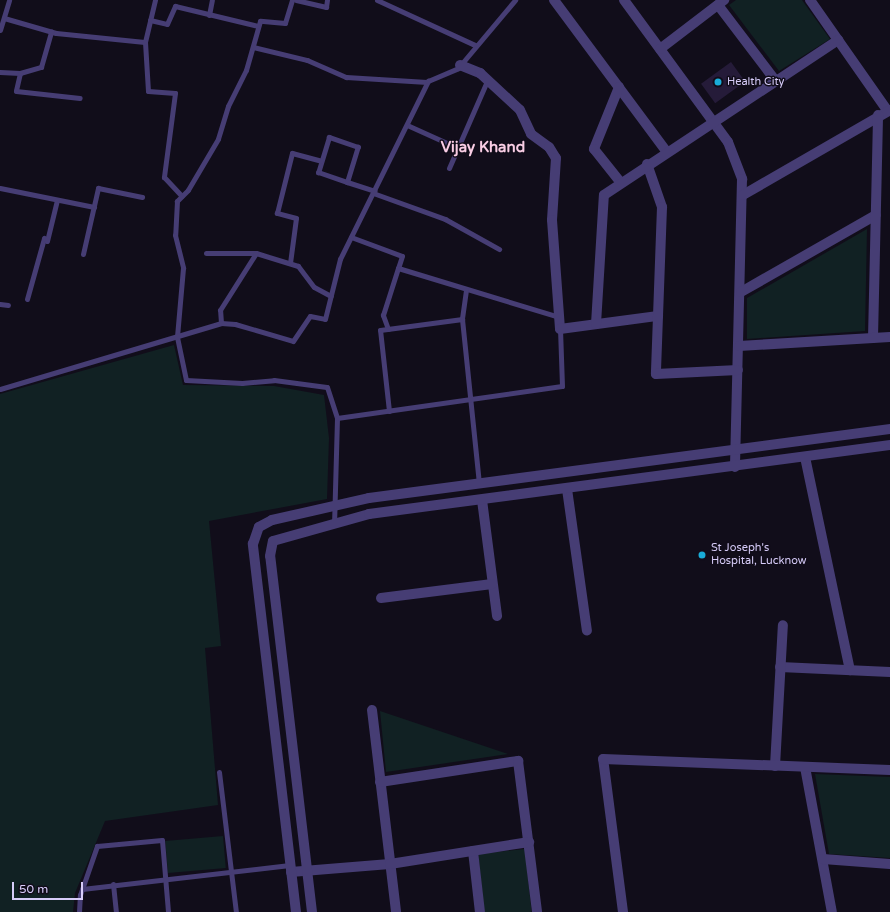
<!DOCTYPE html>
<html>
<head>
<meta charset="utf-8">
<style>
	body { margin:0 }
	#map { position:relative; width:890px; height:912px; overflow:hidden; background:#110d1a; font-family:"Varela Round",sans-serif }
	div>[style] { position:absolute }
	.green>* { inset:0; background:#112123; transform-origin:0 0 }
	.building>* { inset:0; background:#251b39; transform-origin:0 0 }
	.service>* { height:5px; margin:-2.5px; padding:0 2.5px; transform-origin:2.5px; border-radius:2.5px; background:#463d74 }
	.minor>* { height:10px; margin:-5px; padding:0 5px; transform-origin:5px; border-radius:5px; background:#463d74 }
	.tertiary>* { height:10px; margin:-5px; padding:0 5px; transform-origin:5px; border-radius:5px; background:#463d74 }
	.dots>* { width:11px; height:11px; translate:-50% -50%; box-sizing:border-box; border:2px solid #110d1a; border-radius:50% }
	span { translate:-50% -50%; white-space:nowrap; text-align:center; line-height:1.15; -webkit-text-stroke:3px #110d1a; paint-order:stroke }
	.poi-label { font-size:11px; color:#d7ccf9 }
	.left { translate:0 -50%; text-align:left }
	.district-label { font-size:15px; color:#f9cde4; font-weight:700 }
	.scale { position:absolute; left:12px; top:882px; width:71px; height:18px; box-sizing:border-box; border:2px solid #d7ccf9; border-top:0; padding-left:5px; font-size:12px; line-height:14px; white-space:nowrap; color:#d7ccf9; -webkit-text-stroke:3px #110d1a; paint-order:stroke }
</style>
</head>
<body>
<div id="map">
	<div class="green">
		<div style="clip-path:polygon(736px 0,802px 0,830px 39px,779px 71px,729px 5px)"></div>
		<div style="clip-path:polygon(867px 229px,865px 331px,747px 339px,747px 298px)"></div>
		<div style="clip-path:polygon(174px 345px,183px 385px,274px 386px,324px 395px,329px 438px,327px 499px,209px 521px,221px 646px,205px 648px,218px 805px,105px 821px,75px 893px,73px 912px,0 912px,0 394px)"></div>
		<div style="clip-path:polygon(380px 711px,508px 754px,386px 772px)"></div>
		<div style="clip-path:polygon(815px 774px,890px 777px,890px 858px,829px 854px)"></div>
		<div style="left:223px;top:836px;width:32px;height:58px;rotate:85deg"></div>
		<div style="left:525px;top:849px;width:63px;height:47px;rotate:84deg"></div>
	</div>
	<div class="building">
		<div style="left:731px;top:62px;width:24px;height:37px;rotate:54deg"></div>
	</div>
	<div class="service">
		<div style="left:155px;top:0;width:43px;rotate:103.4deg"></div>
		<div style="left:145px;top:42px;width:49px;rotate:86.5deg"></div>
		<div style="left:148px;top:91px;width:27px;rotate:4deg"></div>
		<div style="left:175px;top:93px;width:85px;rotate:97.5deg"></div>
		<div style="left:164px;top:177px;width:26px;rotate:47deg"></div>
		<div style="left:292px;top:0;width:24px;rotate:107deg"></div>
		<div style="left:285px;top:23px;width:25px;rotate:-175deg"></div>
		<div style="left:260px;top:21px;width:51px;rotate:105.9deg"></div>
		<div style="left:246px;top:70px;width:40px;rotate:116.6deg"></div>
		<div style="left:228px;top:106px;width:34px;rotate:107deg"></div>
		<div style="left:218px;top:139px;width:59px;rotate:120.5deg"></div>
		<div style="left:188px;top:190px;width:16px;rotate:135deg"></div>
		<div style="left:177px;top:201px;width:34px;rotate:93deg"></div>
		<div style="left:175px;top:235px;width:34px;rotate:76deg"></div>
		<div style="left:183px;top:268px;width:69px;rotate:95deg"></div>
		<div style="left:177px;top:337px;width:44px;rotate:78.2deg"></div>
		<div style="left:186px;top:380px;width:56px;rotate:3.1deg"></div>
		<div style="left:242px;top:383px;width:32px;rotate:-5deg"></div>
		<div style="left:274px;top:380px;width:53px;rotate:7.5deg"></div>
		<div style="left:327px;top:387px;width:33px;rotate:72deg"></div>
		<div style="left:337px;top:418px;width:105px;rotate:91.6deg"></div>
		<div style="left:296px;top:0;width:31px;rotate:13deg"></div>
		<div style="left:326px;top:7px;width:7px;rotate:-82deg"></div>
		<div style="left:377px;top:0;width:108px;rotate:24.7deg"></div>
		<div style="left:209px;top:15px;width:15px;rotate:-79deg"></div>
		<div style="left:4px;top:18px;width:54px;rotate:16.1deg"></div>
		<div style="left:56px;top:33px;width:89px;rotate:5.8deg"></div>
		<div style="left:150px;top:20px;width:17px;rotate:13deg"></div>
		<div style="left:167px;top:24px;width:20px;rotate:-66deg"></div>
		<div style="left:175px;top:6px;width:85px;rotate:13.5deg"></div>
		<div style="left:0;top:30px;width:31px;rotate:-73deg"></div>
		<div style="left:253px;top:47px;width:56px;rotate:13.5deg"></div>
		<div style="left:307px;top:60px;width:43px;rotate:23.6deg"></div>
		<div style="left:346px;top:77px;width:81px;rotate:3.5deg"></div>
		<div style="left:0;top:72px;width:20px;rotate:3deg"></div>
		<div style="left:20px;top:73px;width:18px;rotate:103deg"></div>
		<div style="left:16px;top:91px;width:64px;rotate:6.2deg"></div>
		<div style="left:20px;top:73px;width:22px;rotate:-16deg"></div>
		<div style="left:41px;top:67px;width:37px;rotate:-74deg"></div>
		<div style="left:407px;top:125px;width:56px;rotate:24.3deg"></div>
		<div style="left:449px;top:168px;width:95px;rotate:-66.4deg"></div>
		<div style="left:347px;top:182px;width:37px;rotate:-73deg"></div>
		<div style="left:358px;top:147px;width:31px;rotate:-161deg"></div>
		<div style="left:329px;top:137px;width:37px;rotate:107deg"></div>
		<div style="left:318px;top:172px;width:31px;rotate:19deg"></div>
		<div style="left:347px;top:182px;width:29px;rotate:18deg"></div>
		<div style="left:0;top:188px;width:96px;rotate:11.4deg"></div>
		<div style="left:373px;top:193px;width:77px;rotate:19.9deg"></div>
		<div style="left:445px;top:219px;width:62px;rotate:29.1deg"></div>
		<div style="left:351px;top:237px;width:54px;rotate:20.4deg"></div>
		<div style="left:402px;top:256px;width:13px;rotate:108deg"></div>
		<div style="left:398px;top:268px;width:168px;rotate:16.9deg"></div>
		<div style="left:206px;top:253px;width:50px"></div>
		<div style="left:256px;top:253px;width:44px;rotate:17.2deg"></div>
		<div style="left:298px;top:266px;width:26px;rotate:53deg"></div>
		<div style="left:314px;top:287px;width:19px;rotate:28deg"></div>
		<div style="left:83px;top:254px;width:68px;rotate:-77.2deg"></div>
		<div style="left:98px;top:188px;width:45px;rotate:11.6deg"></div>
		<div style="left:290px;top:263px;width:45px;rotate:-82.4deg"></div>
		<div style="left:296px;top:218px;width:20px;rotate:-165deg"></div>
		<div style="left:277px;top:213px;width:62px;rotate:-76deg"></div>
		<div style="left:292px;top:153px;width:30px;rotate:15deg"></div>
		<div style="left:466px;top:290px;width:29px;rotate:98deg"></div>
		<div style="left:462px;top:319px;width:165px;rotate:84.1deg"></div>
		<div style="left:27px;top:299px;width:63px;rotate:-74.4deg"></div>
		<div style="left:44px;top:238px;width:4px;rotate:45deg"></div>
		<div style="left:47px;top:241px;width:42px;rotate:-76.3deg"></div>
		<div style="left:0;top:304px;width:8px;rotate:7deg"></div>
		<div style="left:221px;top:323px;width:13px;rotate:-94deg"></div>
		<div style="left:220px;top:310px;width:67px;rotate:-57.7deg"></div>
		<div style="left:388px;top:329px;width:15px;rotate:-110deg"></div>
		<div style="left:383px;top:315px;width:49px;rotate:-72.3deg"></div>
		<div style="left:0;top:389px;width:231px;rotate:-16.6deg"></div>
		<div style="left:221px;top:323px;width:14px;rotate:4deg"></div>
		<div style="left:235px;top:324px;width:60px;rotate:16.3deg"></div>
		<div style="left:293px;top:341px;width:30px;rotate:-56deg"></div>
		<div style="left:310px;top:316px;width:15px;rotate:11deg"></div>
		<div style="left:325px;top:319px;width:62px;rotate:-76deg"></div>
		<div style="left:340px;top:259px;width:199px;rotate:-63.7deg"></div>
		<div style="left:428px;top:81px;width:33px;rotate:-23deg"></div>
		<div style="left:458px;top:68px;width:89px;rotate:-50deg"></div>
		<div style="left:389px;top:411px;width:81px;rotate:-96.3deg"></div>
		<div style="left:380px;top:330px;width:83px;rotate:-7.6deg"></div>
		<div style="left:337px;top:418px;width:227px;rotate:-8.1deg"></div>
		<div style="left:562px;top:386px;width:57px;rotate:-92deg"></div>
		<div style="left:219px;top:772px;width:141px;rotate:83.1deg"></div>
		<div style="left:113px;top:884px;width:28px;rotate:84deg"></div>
		<div style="left:82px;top:889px;width:209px;rotate:-6.6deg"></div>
		<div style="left:79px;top:912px;width:17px;rotate:-87deg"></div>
		<div style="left:80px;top:895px;width:52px;rotate:-70.9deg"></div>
		<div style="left:97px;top:846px;width:65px;rotate:-5.3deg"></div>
		<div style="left:162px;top:840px;width:72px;rotate:85.2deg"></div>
	</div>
	<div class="minor">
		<div style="left:554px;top:0;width:188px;rotate:53.4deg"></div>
		<div style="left:624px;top:0;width:176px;rotate:53.8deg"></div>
		<div style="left:728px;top:142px;width:40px;rotate:69deg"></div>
		<div style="left:742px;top:179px;width:288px;rotate:91.4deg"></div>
		<div style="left:810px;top:0;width:134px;rotate:55deg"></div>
		<div style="left:718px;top:5px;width:94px;rotate:52.8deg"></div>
		<div style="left:660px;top:49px;width:81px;rotate:-37.4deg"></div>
		<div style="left:460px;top:65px;width:22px;rotate:22deg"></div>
		<div style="left:480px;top:73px;width:54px;rotate:42.8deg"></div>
		<div style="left:520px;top:110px;width:26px;rotate:65deg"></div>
		<div style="left:531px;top:134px;width:22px;rotate:36deg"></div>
		<div style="left:549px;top:147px;width:13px;rotate:58deg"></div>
		<div style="left:556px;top:158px;width:62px;rotate:93.7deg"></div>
		<div style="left:552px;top:220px;width:109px;rotate:85.8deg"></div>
		<div style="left:560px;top:329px;width:99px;rotate:-7.6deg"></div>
		<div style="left:619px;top:87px;width:67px;rotate:112deg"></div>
		<div style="left:594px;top:149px;width:43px;rotate:51.5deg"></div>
		<div style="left:647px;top:164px;width:46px;rotate:70.8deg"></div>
		<div style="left:662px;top:207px;width:167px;rotate:92.1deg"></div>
		<div style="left:656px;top:374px;width:82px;rotate:-2.8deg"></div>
		<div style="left:743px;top:195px;width:170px;rotate:-30deg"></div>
		<div style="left:741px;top:292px;width:155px;rotate:-29.7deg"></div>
		<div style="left:596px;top:324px;width:129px;rotate:-86.5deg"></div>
		<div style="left:604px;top:195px;width:281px;rotate:-33.5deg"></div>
		<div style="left:873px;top:338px;width:223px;rotate:-88.7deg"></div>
		<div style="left:739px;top:346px;width:151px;rotate:-3.4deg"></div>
		<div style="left:805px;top:457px;width:218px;rotate:78.1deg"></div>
		<div style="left:567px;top:489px;width:143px;rotate:82deg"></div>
		<div style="left:482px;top:500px;width:117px;rotate:82.6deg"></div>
		<div style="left:381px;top:598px;width:112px;rotate:-7.2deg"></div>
		<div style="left:780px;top:667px;width:110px;rotate:2.6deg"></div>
		<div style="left:372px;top:710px;width:203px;rotate:83.2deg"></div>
		<div style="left:775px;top:766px;width:141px;rotate:-86.8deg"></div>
		<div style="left:805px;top:767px;width:147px;rotate:79.5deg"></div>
		<div style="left:380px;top:782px;width:140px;rotate:-8.7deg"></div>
		<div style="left:518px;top:761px;width:152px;rotate:82.8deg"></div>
		<div style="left:473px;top:851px;width:61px;rotate:83.5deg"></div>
		<div style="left:823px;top:859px;width:67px;rotate:4.3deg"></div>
		<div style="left:291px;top:872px;width:99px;rotate:-4.6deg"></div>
		<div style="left:390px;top:864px;width:141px;rotate:-9deg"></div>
		<div style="left:623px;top:912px;width:154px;rotate:-97.4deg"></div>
		<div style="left:603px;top:759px;width:287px;rotate:2.2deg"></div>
	</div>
	<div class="tertiary">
		<div style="left:296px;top:912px;width:371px;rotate:-96.7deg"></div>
		<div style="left:253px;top:544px;width:18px;rotate:-71deg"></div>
		<div style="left:259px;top:527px;width:15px;rotate:-28deg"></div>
		<div style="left:272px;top:520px;width:99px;rotate:-12.8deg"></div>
		<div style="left:369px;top:498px;width:526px;rotate:-7.54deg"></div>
		<div style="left:312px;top:912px;width:358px;rotate:-96.7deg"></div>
		<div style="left:270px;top:556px;width:15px;rotate:-79deg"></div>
		<div style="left:273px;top:541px;width:100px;rotate:-15.7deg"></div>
		<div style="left:369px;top:514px;width:526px;rotate:-7.54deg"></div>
	</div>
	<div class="dots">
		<div style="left:718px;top:82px;background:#19acd8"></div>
		<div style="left:702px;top:555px;background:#19acd8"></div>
	</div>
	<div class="poi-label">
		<span class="left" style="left:727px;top:82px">Health City</span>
		<span class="left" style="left:711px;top:555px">St Joseph's<br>Hospital, Lucknow</span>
	</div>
	<div class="district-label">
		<span style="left:483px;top:148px">Vijay Khand</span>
	</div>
	<div class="scale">50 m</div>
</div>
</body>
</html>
